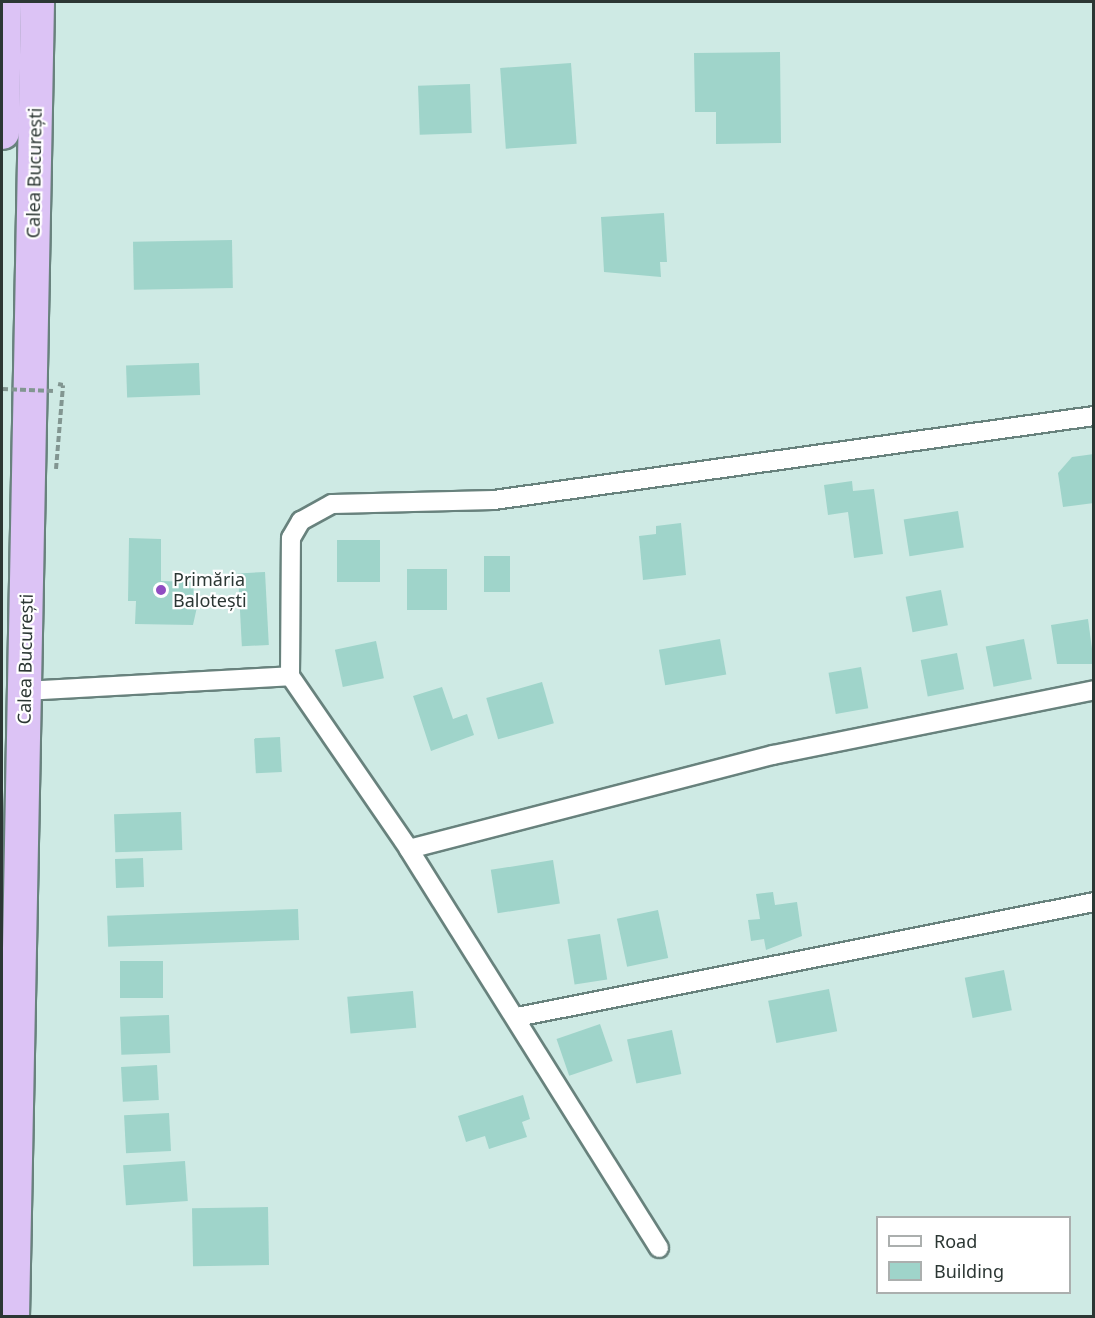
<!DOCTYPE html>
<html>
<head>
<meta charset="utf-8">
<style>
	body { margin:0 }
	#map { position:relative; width:1095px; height:1318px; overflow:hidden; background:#ceeae4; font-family:"Noto Sans",sans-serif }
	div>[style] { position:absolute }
	.building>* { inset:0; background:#9fd4ca; transform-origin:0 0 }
	.path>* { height:4px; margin-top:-2px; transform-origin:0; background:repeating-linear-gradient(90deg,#829691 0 6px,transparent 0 9px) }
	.roads { filter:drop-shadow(2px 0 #68827d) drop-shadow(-2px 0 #68827d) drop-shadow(0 2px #68827d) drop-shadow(0 -2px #68827d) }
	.street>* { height:18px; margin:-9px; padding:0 9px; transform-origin:9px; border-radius:9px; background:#fff }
	.highway>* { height:33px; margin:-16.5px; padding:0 16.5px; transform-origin:16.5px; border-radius:16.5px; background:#dcc3f5 }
	.path-bridge>* { height:4px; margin-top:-2px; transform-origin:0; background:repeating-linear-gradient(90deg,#829691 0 6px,transparent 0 9px) }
	.dots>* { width:16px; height:16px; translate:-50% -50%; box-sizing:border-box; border:3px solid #fff; border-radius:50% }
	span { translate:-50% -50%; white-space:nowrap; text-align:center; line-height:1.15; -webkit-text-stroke:4.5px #fff; paint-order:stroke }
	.street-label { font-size:18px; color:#2c3734 }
	.poi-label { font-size:18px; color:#2c3734 }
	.left { translate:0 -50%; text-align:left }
	.frame { position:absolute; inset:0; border:3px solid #2c3734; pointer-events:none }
	.legend { position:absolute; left:876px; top:1216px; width:195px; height:78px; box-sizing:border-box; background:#fff; border:2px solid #abafae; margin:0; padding:8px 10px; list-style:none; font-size:18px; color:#2c3734 }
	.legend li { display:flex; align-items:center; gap:12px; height:30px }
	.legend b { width:30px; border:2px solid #abafae }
</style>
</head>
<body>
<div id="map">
	<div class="building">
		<div style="clip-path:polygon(780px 52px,781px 143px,716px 144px,716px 112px,695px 112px,694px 53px)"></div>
		<div style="left:571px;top:63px;width:81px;height:71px;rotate:86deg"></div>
		<div style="left:470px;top:84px;width:49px;height:52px;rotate:88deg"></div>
		<div style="clip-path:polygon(664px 213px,667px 262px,660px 262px,661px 277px,604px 272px,601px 217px)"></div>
		<div style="left:232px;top:240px;width:48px;height:99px;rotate:89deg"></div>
		<div style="left:199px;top:363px;width:32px;height:73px;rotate:88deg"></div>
		<div style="clip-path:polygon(1094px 454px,1094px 503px,1063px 507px,1058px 473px,1072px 457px)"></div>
		<div style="clip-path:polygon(852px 481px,853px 491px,874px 489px,883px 554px,854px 558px,848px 512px,828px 515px,824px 485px)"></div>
		<div style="left:958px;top:511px;width:37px;height:55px;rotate:81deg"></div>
		<div style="clip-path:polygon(681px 523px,686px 575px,643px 580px,639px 536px,656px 534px,656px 526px)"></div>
		<div style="clip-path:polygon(129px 538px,161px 539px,161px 581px,194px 582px,193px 599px,199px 598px,193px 625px,135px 624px,136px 601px,128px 601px)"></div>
		<div style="left:337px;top:540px;width:43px;height:42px"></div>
		<div style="left:484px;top:556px;width:26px;height:36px"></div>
		<div style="left:407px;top:569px;width:40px;height:41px"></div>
		<div style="left:265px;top:572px;width:73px;height:27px;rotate:87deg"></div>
		<div style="left:941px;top:590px;width:36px;height:36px;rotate:79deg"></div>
		<div style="clip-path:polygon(1088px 619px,1094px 664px,1057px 664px,1051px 625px)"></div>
		<div style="left:720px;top:639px;width:36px;height:62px;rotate:80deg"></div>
		<div style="left:1024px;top:639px;width:41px;height:39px;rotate:79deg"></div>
		<div style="left:376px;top:641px;width:38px;height:42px;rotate:78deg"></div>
		<div style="left:957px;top:653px;width:37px;height:37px;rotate:79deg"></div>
		<div style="left:861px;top:667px;width:42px;height:33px;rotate:80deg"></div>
		<div style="left:542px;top:682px;width:43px;height:58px;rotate:74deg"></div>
		<div style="clip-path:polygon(442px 687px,453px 719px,467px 714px,474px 735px,431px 751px,413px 696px)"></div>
		<div style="left:280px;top:737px;width:35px;height:26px;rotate:87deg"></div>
		<div style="left:181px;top:812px;width:38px;height:67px;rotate:88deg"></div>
		<div style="left:143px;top:858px;width:29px;height:28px;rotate:88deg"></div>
		<div style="left:553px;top:860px;width:44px;height:63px;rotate:81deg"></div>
		<div style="clip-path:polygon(773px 892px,775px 905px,797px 902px,802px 936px,766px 950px,764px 939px,751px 941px,748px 920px,760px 919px,756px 894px)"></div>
		<div style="left:298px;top:909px;width:31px;height:191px;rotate:88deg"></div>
		<div style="left:658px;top:910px;width:49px;height:42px;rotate:78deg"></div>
		<div style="left:600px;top:934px;width:46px;height:33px;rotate:81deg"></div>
		<div style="left:163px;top:961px;width:37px;height:43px;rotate:90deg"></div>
		<div style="left:1004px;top:970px;width:41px;height:40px;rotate:79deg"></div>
		<div style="left:829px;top:989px;width:43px;height:62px;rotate:79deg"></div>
		<div style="left:413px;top:991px;width:37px;height:66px;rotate:85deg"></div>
		<div style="left:169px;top:1015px;width:38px;height:49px;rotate:88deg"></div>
		<div style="left:600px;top:1024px;width:39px;height:46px;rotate:71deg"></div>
		<div style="left:672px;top:1030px;width:45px;height:46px;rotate:78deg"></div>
		<div style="left:157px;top:1065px;width:35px;height:36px;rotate:87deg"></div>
		<div style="clip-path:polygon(523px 1095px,530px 1119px,522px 1122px,527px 1137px,489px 1149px,485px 1136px,466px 1142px,458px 1116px)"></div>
		<div style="left:169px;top:1113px;width:38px;height:45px;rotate:87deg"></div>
		<div style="left:185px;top:1161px;width:40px;height:62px;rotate:86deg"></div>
		<div style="left:268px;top:1207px;width:58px;height:76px;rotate:89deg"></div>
	</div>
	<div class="path">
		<div style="left:56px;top:469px;width:84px;rotate:-85.2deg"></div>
		<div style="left:63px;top:385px;width:5px;rotate:-169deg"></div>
	</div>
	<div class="roads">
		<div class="street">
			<div style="left:24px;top:691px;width:266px;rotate:-3.2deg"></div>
			<div style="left:409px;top:849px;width:376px;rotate:-14.5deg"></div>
			<div style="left:773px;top:755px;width:328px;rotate:-11.4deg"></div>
			<div style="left:517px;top:1017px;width:588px;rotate:-11.27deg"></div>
			<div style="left:659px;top:1248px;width:471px;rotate:-122.1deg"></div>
			<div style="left:409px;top:849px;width:210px;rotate:-124.5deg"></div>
			<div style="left:290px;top:676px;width:138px;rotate:-89.6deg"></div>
			<div style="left:291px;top:538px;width:20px;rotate:-60deg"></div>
			<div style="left:301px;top:521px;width:35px;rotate:-29deg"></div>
			<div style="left:332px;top:504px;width:162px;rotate:-1.4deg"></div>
			<div style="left:494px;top:500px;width:606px;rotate:-7.97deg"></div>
		</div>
		<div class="highway">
			<div style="left:2px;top:132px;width:130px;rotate:-89.1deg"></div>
			<div style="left:12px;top:1316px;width:1314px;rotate:-88.91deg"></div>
		</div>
	</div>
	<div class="path-bridge">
		<div style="left:2px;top:389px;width:52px;rotate:2.2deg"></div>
	</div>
	<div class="dots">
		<div style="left:161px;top:590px;background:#904dc2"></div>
	</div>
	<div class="street-label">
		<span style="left:34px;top:173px;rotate:-89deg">Calea București</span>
		<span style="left:25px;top:659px;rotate:-89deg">Calea București</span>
	</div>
	<div class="poi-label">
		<span class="left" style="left:173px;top:590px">Primăria<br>Balotești</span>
	</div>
	<div class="frame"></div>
	<ul class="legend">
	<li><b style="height:8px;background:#fff"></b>Road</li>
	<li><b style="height:16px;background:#9fd4ca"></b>Building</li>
	</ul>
</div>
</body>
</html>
